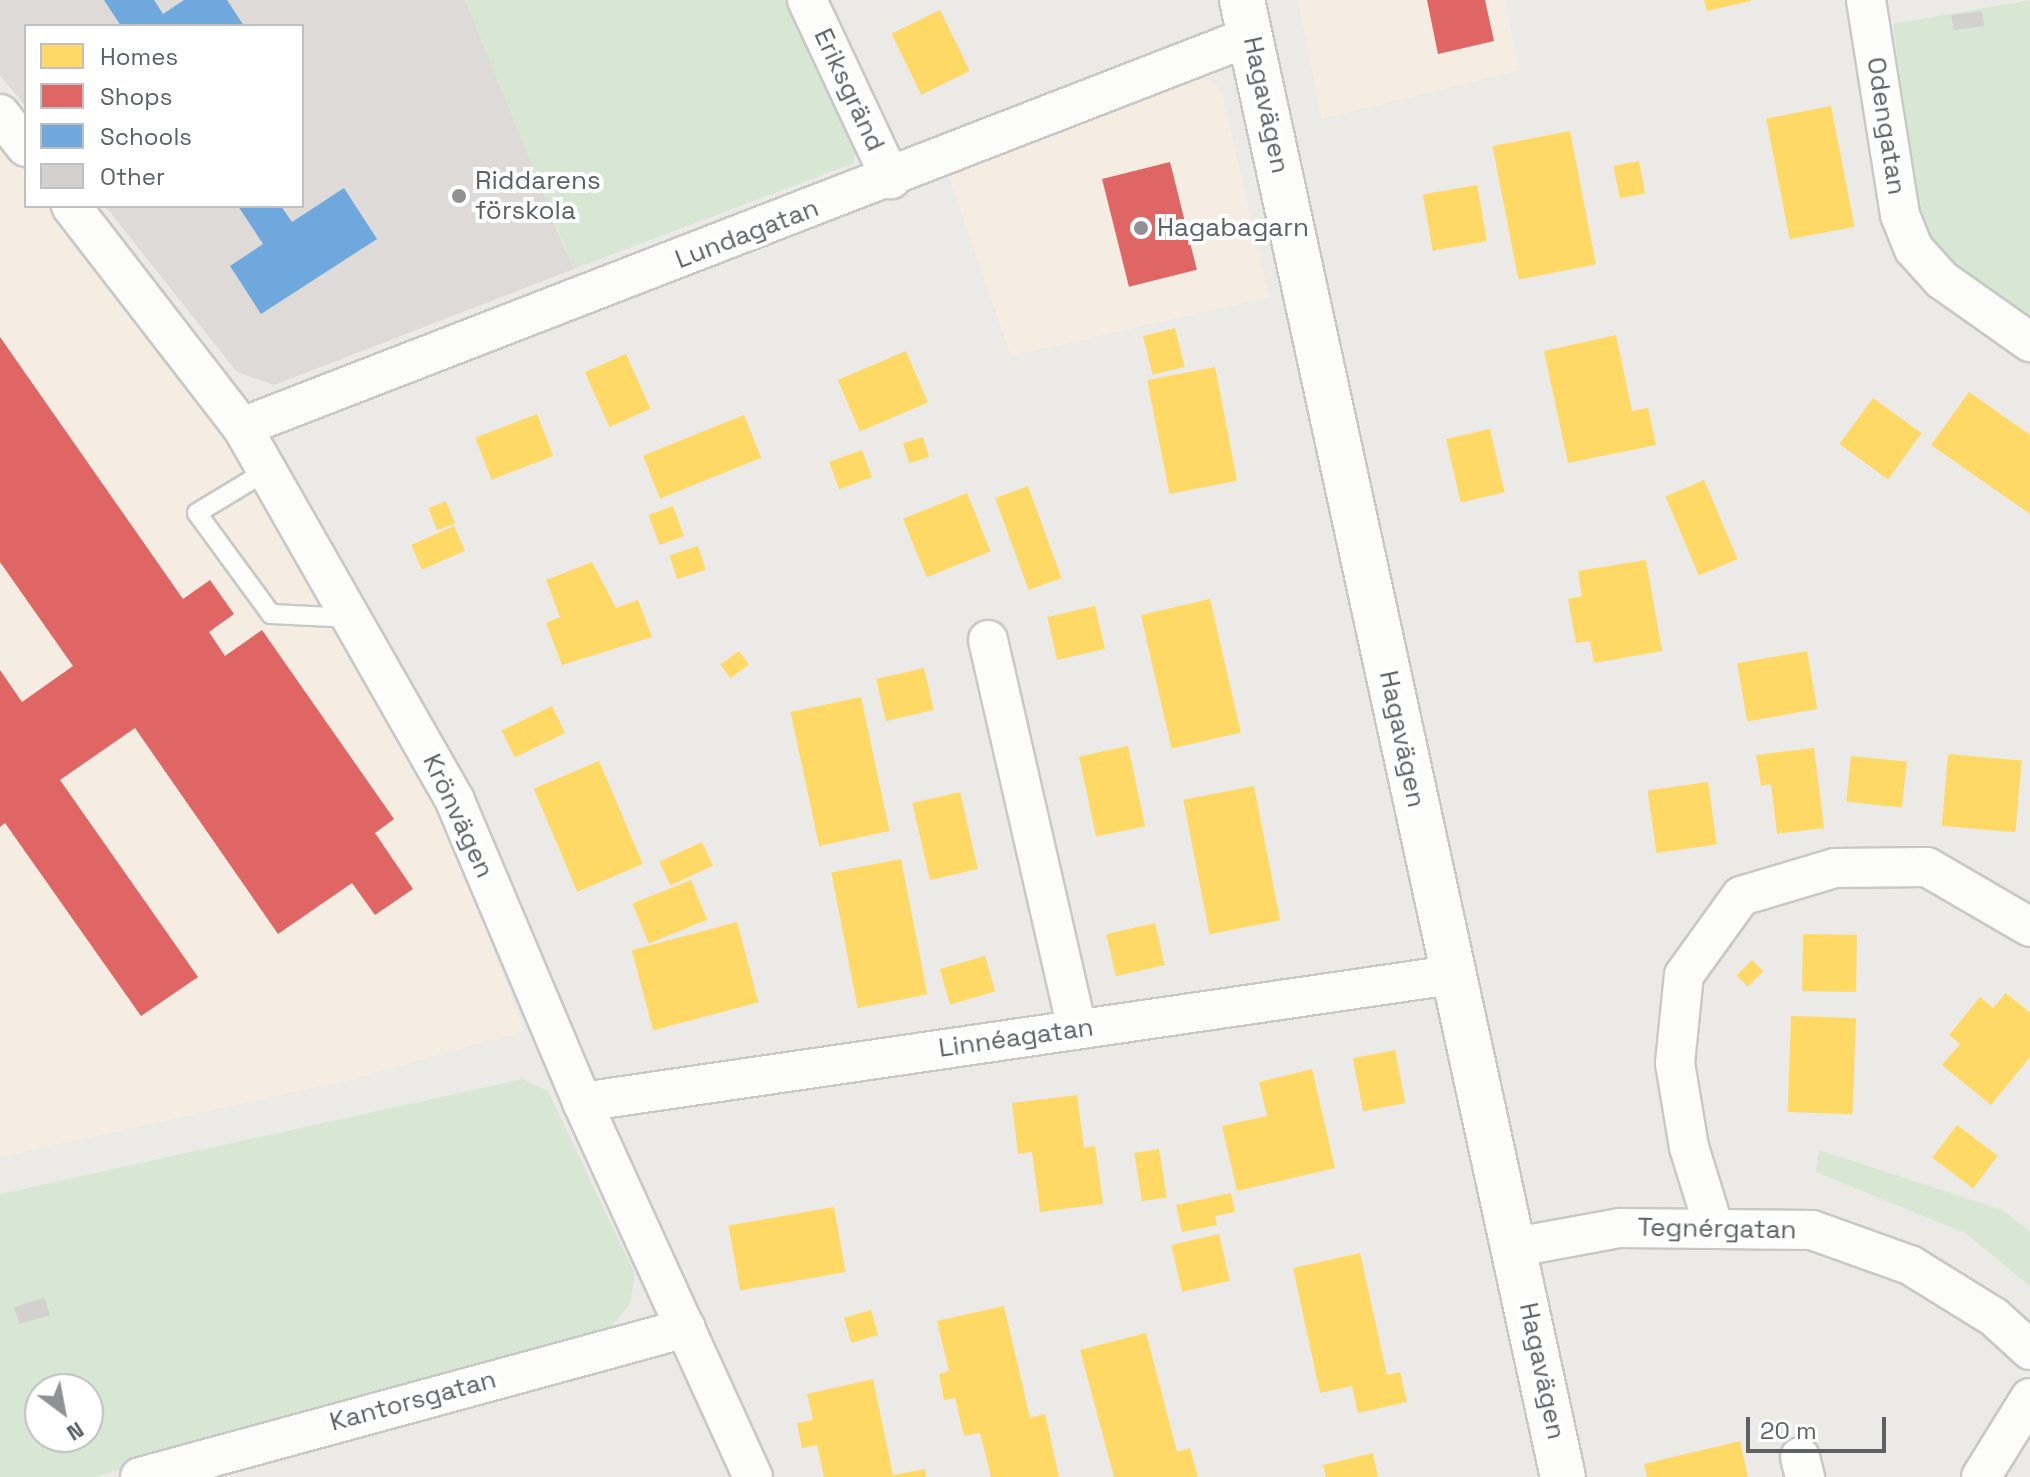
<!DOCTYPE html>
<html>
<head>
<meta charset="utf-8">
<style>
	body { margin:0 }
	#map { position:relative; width:2030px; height:1477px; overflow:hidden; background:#eceae7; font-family:"Space Grotesk",sans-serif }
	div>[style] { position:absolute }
	.commercial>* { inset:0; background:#f5ede1 }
	.education>* { inset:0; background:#dedad7 }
	.green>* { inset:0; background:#d8e7d3 }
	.homes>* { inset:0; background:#ffd966; transform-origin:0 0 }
	.shops>* { inset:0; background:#e06666; transform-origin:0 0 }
	.schools>* { inset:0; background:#6fa8dc }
	.building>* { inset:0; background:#d3d1d0; transform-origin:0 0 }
	.roads { filter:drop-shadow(2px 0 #c8c8c7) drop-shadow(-2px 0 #c8c8c7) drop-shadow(0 2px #c8c8c7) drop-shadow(0 -2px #c8c8c7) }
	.lane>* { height:18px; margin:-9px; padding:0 9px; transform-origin:9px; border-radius:9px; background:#fcfcfb }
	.street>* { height:38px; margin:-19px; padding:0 19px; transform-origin:19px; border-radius:19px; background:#fcfcfb }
	.secondary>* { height:44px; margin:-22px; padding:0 22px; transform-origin:22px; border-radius:22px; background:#fcfcfb }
	.dots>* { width:22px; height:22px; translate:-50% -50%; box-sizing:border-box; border:4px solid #fff; border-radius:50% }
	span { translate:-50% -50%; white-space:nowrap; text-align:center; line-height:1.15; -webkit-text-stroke:8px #fff; paint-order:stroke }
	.street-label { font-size:26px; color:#5d6164 }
	.poi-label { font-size:26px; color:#5d6164 }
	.left { translate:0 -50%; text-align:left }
	.legend { position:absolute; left:24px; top:24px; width:280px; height:184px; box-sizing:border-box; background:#fff; border:2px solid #bec0c1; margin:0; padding:10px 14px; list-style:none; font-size:24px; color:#5d6164 }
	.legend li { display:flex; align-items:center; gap:16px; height:40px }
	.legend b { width:40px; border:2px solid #bec0c1 }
	.north { position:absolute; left:24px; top:1373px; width:80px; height:80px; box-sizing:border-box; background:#fff; border:2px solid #bec0c1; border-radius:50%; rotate:148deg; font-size:22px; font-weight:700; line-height:32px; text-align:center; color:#5d6164 }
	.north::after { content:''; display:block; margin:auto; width:28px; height:36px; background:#8f9192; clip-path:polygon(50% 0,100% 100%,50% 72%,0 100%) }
	.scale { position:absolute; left:1746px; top:1417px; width:140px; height:36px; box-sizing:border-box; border:4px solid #5d6164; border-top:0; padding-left:10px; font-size:24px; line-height:28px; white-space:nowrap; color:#5d6164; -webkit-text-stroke:6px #fff; paint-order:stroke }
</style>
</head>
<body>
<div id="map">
	<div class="commercial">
		<div style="clip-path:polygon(1298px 0,1505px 0,1519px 70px,1322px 119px)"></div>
		<div style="clip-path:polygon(1185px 78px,1211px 80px,1222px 93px,1269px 297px,1011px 356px,949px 177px)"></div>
		<div style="clip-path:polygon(0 139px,26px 172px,26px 206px,53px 206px,170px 351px,322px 595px,441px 806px,524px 1031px,349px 1080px,0 1157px)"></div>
	</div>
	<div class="education">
		<div style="clip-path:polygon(0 0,744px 0,554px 223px,574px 269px,274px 385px,237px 372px,105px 206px,302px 206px,302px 26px,26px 26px,26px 107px,0 75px)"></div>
	</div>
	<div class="green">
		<div style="clip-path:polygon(465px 0,792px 0,857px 141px,854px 163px,574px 269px)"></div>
		<div style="clip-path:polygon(2030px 0,2030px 314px,1962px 274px,1931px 240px,1918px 212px,1893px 24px)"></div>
		<div style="clip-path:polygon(evenodd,523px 1079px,548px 1091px,635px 1274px,630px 1304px,608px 1331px,94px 1477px,0 1477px,0 1194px,523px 1079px,40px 1389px,88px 1389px,88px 1437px,40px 1437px,40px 1389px)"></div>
		<div style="clip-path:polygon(1819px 1150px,2003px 1210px,2030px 1232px,2030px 1286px,1965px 1233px,1816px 1172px)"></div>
	</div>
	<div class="homes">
		<div style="clip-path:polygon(1704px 0,1751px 0,1751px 1px,1707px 11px)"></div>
		<div style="left:940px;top:10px;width:68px;height:54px;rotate:64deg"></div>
		<div style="left:1831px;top:106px;width:123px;height:66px;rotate:79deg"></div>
		<div style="left:1570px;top:131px;width:136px;height:79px;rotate:79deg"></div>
		<div style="left:1639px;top:161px;width:33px;height:26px;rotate:79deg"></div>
		<div style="left:1477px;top:185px;width:57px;height:55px;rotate:80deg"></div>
		<div style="left:1175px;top:328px;width:40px;height:33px;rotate:76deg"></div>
		<div style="clip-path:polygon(1616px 335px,1632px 411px,1648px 408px,1656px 445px,1568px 463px,1544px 351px)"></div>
		<div style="left:906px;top:351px;width:56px;height:74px;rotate:67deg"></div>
		<div style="left:626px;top:354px;width:60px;height:45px;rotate:66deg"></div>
		<div style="left:1215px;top:367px;width:116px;height:69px;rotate:79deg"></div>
		<div style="clip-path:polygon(1969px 392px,2030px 435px,2030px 514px,1931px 445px)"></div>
		<div style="left:1873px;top:398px;width:60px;height:57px;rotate:36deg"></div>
		<div style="left:537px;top:414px;width:45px;height:66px;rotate:69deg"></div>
		<div style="left:744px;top:415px;width:46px;height:109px;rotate:68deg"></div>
		<div style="left:1490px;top:429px;width:65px;height:45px;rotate:77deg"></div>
		<div style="left:923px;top:437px;width:21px;height:21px;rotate:73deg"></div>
		<div style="left:862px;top:450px;width:29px;height:35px;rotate:70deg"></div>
		<div style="left:1704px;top:480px;width:86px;height:42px;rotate:67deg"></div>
		<div style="left:1028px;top:486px;width:98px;height:35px;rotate:70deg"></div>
		<div style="left:967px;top:493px;width:63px;height:69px;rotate:68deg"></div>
		<div style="left:446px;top:501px;width:24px;height:19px;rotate:68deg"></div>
		<div style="left:673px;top:506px;width:32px;height:26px;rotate:70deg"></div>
		<div style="left:454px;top:526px;width:27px;height:47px;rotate:66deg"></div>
		<div style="left:698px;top:546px;width:25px;height:30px;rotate:72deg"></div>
		<div style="clip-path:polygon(1646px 560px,1662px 651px,1594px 663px,1590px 641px,1576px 643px,1568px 599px,1582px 596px,1578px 571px)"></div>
		<div style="clip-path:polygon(592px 562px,616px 608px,638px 600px,652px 637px,562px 665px,546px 623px,560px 617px,546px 580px)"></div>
		<div style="left:1210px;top:599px;width:137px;height:71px;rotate:77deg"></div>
		<div style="left:1095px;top:606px;width:44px;height:49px;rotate:77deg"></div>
		<div style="left:739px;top:651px;width:17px;height:23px;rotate:54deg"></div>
		<div style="left:1807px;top:651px;width:59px;height:71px;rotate:80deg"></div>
		<div style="left:924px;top:668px;width:43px;height:49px;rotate:77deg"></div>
		<div style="left:861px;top:697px;width:137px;height:72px;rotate:78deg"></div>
		<div style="left:552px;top:706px;width:30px;height:56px;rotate:64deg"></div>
		<div style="left:1128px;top:746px;width:82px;height:50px;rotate:78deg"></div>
		<div style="clip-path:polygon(1814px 748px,1824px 828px,1777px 834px,1771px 784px,1761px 786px,1756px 755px)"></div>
		<div style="left:1948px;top:754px;width:74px;height:72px;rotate:5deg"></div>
		<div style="left:1851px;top:756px;width:56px;height:46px;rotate:6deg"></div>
		<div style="left:599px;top:761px;width:112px;height:71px;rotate:67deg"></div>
		<div style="left:1708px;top:782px;width:63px;height:61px;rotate:82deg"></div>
		<div style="left:1254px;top:786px;width:137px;height:72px;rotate:79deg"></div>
		<div style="left:960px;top:792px;width:79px;height:49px;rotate:77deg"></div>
		<div style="left:702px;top:842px;width:26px;height:47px;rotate:65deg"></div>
		<div style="left:901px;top:859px;width:138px;height:71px;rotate:79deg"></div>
		<div style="left:691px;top:880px;width:43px;height:63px;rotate:68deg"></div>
		<div style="left:737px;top:922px;width:83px;height:109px;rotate:75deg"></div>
		<div style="left:1155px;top:923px;width:43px;height:50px;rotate:77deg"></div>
		<div style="left:1803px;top:934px;width:54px;height:57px;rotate:1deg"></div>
		<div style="left:985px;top:956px;width:37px;height:47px;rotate:74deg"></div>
		<div style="left:1752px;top:960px;width:16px;height:22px;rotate:45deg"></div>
		<div style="clip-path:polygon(2006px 993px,2030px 1013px,2030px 1057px,1991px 1105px,1942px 1065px,1960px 1044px,1949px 1035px,1980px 997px,1993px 1008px)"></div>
		<div style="left:1791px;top:1016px;width:65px;height:96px;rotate:2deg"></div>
		<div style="left:1395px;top:1050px;width:54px;height:43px;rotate:79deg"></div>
		<div style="clip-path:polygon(1312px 1069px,1335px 1168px,1237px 1191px,1222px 1126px,1267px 1116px,1259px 1082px)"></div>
		<div style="clip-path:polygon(1077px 1095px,1084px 1148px,1095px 1146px,1103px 1204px,1040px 1212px,1032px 1152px,1018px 1154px,1012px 1103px)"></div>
		<div style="left:1957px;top:1125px;width:51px;height:41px;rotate:37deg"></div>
		<div style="left:1159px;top:1149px;width:49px;height:25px;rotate:81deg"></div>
		<div style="clip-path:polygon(1231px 1193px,1235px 1212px,1215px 1216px,1217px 1225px,1182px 1232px,1176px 1205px)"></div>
		<div style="left:834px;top:1207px;width:66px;height:107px;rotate:80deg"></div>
		<div style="left:1219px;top:1234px;width:48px;height:49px;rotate:77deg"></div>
		<div style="clip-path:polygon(1360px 1253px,1387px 1375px,1400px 1372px,1407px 1402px,1358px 1413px,1352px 1386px,1320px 1393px,1293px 1268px)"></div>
		<div style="clip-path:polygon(1004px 1306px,1030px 1418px,1045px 1414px,1059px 1477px,991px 1477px,980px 1433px,964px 1436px,955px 1398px,944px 1400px,939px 1374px,949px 1371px,937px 1321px)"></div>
		<div style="left:871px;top:1310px;width:26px;height:28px;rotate:74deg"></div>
		<div style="clip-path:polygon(1146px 1333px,1177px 1452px,1190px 1448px,1198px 1477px,1114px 1477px,1080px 1350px)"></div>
		<div style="clip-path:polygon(873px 1379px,893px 1475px,925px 1469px,926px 1477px,824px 1477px,817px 1445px,802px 1448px,797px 1423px,813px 1420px,807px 1394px)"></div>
		<div style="clip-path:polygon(1740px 1441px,1748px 1477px,1647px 1477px,1644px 1464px)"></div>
		<div style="clip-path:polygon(1373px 1453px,1378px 1477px,1326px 1477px,1323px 1465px)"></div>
	</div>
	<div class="shops">
		<div style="clip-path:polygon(1427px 0,1485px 0,1494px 41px,1438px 54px)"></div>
		<div style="left:1170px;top:162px;width:111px;height:70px;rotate:76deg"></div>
		<div style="clip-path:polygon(0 337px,183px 599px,210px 580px,234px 614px,209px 632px,225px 656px,262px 630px,394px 819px,375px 833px,413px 889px,375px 915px,352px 883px,278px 934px,135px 728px,60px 780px,198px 977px,141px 1016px,5px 823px,0 827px,0 670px,22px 702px,73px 666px,0 562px)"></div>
	</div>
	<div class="schools">
		<div style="clip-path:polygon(104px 0,154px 0,163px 14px,184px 0,227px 0,244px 26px,121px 26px)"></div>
		<div style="clip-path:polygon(344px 188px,377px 239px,261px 314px,230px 266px,263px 244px,238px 206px,281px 206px,292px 222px)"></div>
	</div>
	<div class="building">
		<div style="left:1982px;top:11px;width:15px;height:31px;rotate:82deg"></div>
		<div style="left:45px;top:1298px;width:18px;height:32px;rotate:74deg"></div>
	</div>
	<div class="roads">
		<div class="lane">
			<div style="left:268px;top:470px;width:83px;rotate:148.8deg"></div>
			<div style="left:197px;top:513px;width:125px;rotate:53.8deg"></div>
			<div style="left:271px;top:614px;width:81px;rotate:2.8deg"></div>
		</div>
		<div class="street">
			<div style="left:807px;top:0;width:198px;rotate:64.9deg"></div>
			<div style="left:1866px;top:0;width:218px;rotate:81deg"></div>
			<div style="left:1900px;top:215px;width:37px;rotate:68deg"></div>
			<div style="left:1914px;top:249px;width:42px;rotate:47.9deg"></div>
			<div style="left:1942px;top:280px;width:108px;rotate:35.2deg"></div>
			<div style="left:0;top:114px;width:42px;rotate:51.8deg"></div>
			<div style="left:71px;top:206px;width:279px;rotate:52.3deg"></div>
			<div style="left:242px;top:427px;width:430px;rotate:60.3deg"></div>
			<div style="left:455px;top:801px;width:327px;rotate:67.1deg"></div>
			<div style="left:582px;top:1102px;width:412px;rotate:65.5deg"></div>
			<div style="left:242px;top:427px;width:1082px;rotate:-21.18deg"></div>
			<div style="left:988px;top:640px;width:399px;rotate:77.1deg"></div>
			<div style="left:582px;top:1102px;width:878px;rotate:-8.31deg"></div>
			<div style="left:1713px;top:1225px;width:82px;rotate:-107.1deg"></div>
			<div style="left:1689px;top:1147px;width:85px;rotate:-99.5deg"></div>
			<div style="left:1675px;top:1063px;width:88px;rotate:-84.2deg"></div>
			<div style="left:1684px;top:975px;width:97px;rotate:-54.2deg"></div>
			<div style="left:1741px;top:896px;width:98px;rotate:-16.6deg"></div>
			<div style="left:1835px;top:868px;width:92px;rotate:-0.6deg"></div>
			<div style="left:1927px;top:867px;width:119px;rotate:30.2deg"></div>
			<div style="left:1516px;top:1247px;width:106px;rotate:-10.4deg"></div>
			<div style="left:1620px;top:1228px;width:192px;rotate:0.6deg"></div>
			<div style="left:1812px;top:1230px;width:104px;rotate:19.7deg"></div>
			<div style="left:1910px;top:1265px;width:99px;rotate:31.8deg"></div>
			<div style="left:1994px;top:1317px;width:49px;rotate:42.5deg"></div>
			<div style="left:1800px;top:1457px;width:21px;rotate:76deg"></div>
			<div style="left:140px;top:1477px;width:566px;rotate:-15.26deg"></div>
			<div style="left:1981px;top:1477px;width:93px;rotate:-58.2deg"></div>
		</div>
		<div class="secondary">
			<div style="left:1242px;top:0;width:1511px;rotate:77.74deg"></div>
		</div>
	</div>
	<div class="dots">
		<div style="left:459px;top:196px;background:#8f9192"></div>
		<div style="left:1141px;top:228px;background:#8f9192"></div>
	</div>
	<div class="street-label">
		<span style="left:849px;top:90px;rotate:65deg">Eriksgränd</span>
		<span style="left:1266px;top:105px;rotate:78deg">Hagavägen</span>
		<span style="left:1886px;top:126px;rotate:81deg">Odengatan</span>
		<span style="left:747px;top:234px;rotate:-21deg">Lundagatan</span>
		<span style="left:1402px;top:739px;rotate:78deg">Hagavägen</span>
		<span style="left:458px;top:816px;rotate:65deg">Krönvägen</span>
		<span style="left:1016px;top:1038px;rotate:-8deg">Linnéagatan</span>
		<span style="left:1717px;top:1229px;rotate:1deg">Tegnérgatan</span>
		<span style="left:1542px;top:1371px;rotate:78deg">Hagavägen</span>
		<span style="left:413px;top:1401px;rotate:-15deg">Kantorsgatan</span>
	</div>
	<div class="poi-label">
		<span class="left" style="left:475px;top:196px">Riddarens<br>förskola</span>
		<span class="left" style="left:1157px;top:228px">Hagabagarn</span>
	</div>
	<ul class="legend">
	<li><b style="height:22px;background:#ffd966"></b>Homes</li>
	<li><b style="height:22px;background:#e06666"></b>Shops</li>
	<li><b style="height:22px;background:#6fa8dc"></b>Schools</li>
	<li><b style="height:22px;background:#d3d1d0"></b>Other</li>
	</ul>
	<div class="north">N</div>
	<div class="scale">20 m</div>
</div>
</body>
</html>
